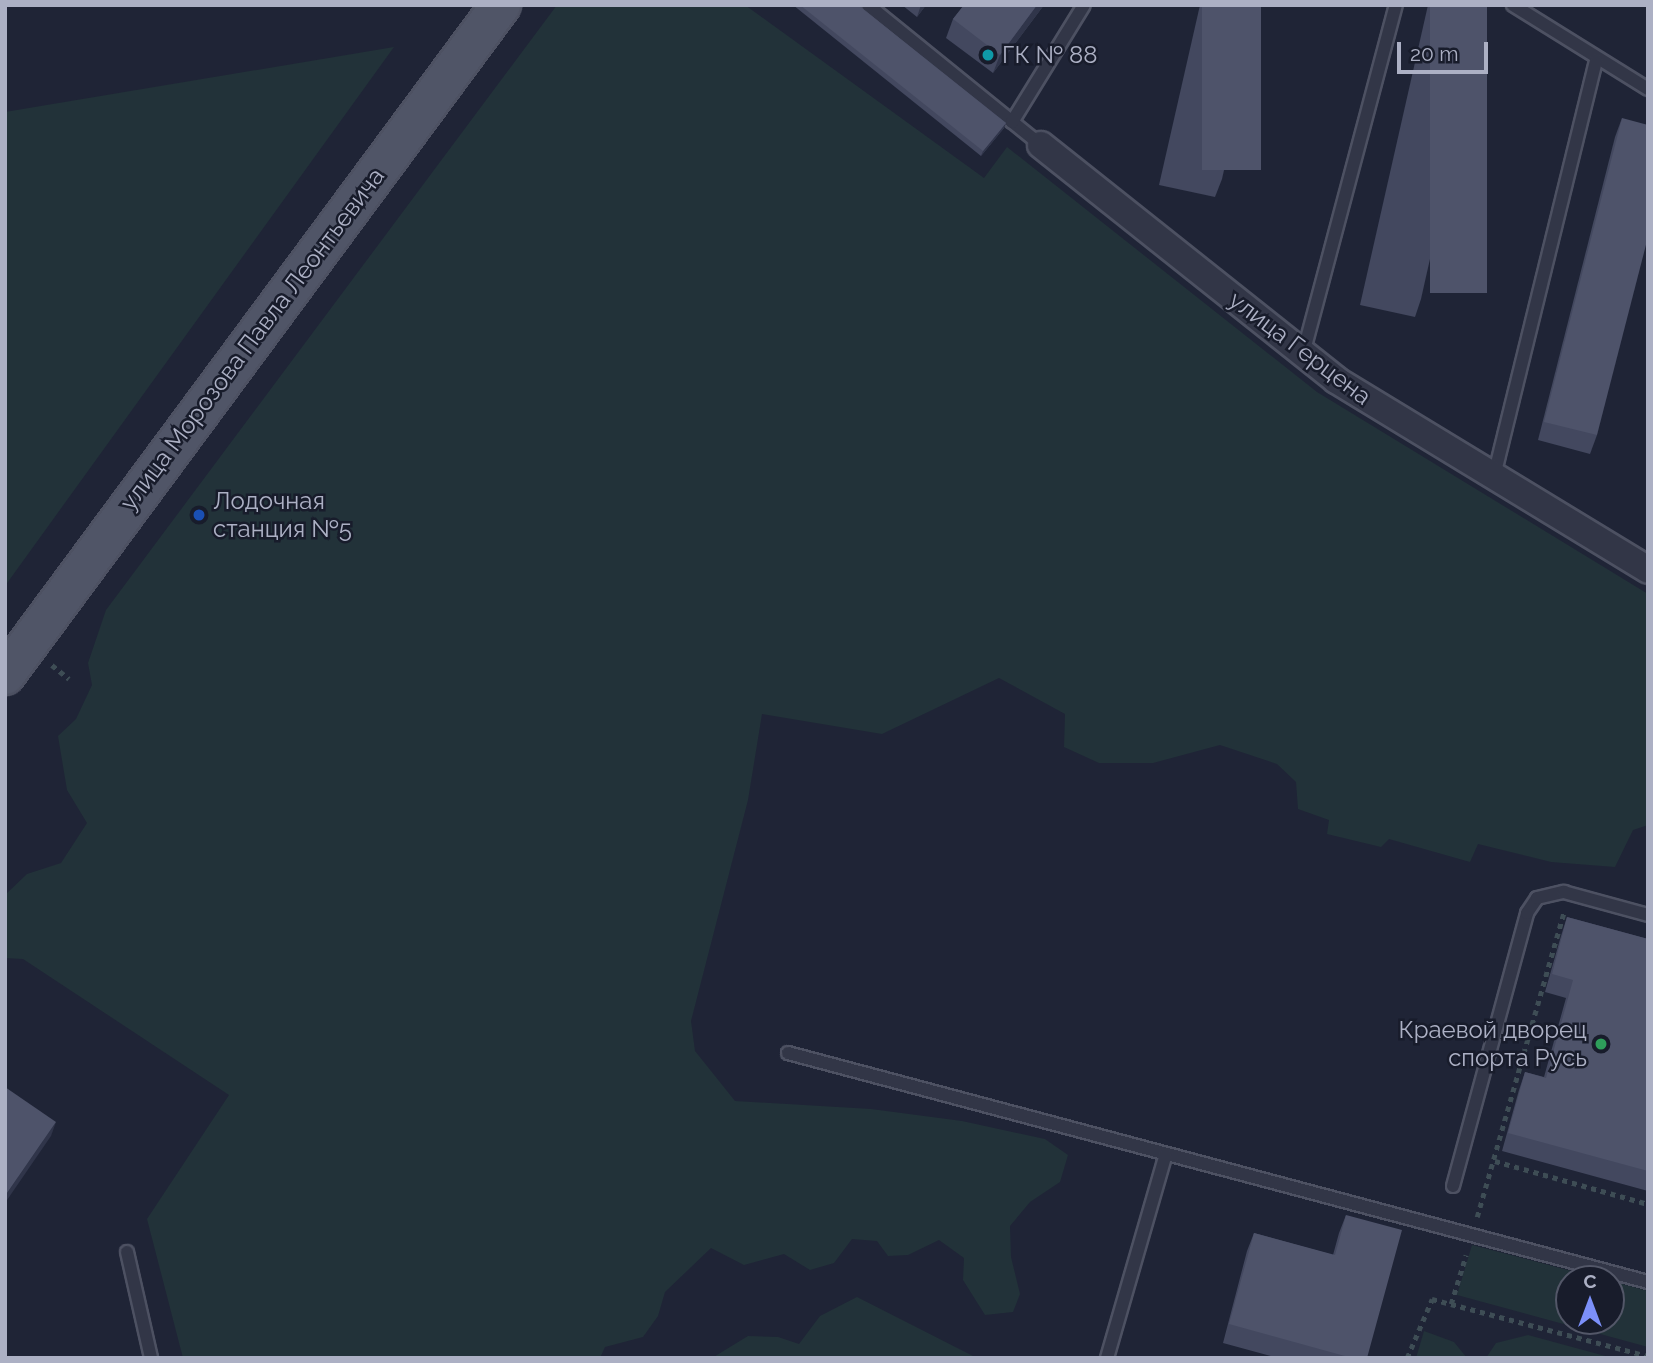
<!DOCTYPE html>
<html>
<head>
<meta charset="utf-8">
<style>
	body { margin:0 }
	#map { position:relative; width:1653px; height:1363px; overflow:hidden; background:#1f2436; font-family:Raleway,sans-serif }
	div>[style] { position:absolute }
	.green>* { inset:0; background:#223239 }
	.path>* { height:4.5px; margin-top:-2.25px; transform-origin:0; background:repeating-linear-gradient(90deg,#3e4d55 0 5px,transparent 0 10px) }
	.roads { filter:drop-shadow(2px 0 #4d5162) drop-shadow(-2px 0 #4d5162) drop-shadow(0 2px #4d5162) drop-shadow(0 -2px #4d5162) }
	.lane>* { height:12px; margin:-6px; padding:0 6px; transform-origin:6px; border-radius:6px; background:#323647 }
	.street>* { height:26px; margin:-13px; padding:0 13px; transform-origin:13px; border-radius:13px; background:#323647 }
	.primary>* { height:38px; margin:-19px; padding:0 19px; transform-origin:19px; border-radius:19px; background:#505567 }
	.wall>* { inset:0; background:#43485f }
	.shaded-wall>* { inset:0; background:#30354a }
	.building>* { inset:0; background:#4e536a; transform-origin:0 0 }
	.dots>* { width:19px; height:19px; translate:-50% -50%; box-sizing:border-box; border:4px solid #181c2b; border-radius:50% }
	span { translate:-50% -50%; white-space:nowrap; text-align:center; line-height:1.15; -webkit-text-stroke:5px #181c2b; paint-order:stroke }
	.poi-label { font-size:24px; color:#acb0c4 }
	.left { translate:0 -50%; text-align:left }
	.right { translate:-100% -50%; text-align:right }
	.street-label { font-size:24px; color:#acb0c4 }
	.frame { position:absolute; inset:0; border:7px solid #acb0c4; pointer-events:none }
	.north { position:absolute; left:1555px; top:1265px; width:70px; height:70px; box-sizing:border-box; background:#181c2b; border:2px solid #535768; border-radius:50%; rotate:0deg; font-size:19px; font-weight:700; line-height:28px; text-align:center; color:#acb0c4 }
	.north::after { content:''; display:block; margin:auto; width:24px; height:32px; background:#7c90fa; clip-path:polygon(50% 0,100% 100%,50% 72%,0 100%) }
	.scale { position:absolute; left:1397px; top:42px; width:91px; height:32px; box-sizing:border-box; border:4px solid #acb0c4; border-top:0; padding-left:9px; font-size:21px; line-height:24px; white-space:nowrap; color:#acb0c4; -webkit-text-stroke:5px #181c2b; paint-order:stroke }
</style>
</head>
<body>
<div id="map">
	<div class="green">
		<div style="clip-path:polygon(557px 5px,745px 5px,984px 178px,1007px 147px,1317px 392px,1648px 594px,1648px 825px,1633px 830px,1615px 867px,1551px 862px,1478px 844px,1470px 862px,1389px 839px,1381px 847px,1327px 834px,1329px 820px,1298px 809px,1296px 782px,1277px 764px,1220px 745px,1153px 763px,1099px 763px,1064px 747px,1065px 714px,999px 678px,882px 734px,762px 714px,748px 800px,691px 1021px,695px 1051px,735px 1101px,871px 1109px,962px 1121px,1045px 1139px,1068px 1155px,1060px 1182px,1030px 1202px,1010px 1226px,1011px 1257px,1020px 1294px,1013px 1312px,985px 1315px,963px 1280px,964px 1258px,939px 1240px,908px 1255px,888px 1256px,877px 1241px,852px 1239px,834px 1263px,810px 1270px,784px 1254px,744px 1265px,711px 1248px,665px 1292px,658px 1316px,643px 1337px,605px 1347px,600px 1358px,183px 1358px,147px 1219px,229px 1095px,23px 959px,5px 958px,5px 895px,27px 874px,61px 863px,87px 823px,67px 790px,58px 736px,76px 719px,92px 685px,88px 663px,106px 610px)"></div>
		<div style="clip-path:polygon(394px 47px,5px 586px,5px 112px)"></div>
		<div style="clip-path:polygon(1472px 1245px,1602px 1279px,1569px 1279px,1569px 1321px,1611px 1321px,1611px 1281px,1648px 1291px,1648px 1347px,1457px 1295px)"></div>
		<div style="clip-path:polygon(857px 1297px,977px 1358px,712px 1358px,748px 1336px,778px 1337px,799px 1344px,820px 1316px)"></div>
		<div style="clip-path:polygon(1424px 1331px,1454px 1342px,1467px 1358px,1416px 1358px)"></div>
		<div style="clip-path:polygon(1528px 1335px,1609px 1357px,1612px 1358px,1486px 1358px,1496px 1343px)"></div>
	</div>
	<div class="path">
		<div style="left:52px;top:665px;width:22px;rotate:39deg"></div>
		<div style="left:1495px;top:1161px;width:159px;rotate:15.7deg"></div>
		<div style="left:1477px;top:1217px;width:317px;rotate:-74.1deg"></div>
		<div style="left:1451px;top:1304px;width:204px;rotate:14.8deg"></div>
		<div style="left:1407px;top:1358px;width:64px;rotate:-67deg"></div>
		<div style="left:1432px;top:1299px;width:20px;rotate:15deg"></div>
		<div style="left:1451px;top:1304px;width:51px;rotate:-73deg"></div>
	</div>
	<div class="roads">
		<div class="lane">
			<div style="left:868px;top:5px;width:223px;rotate:39deg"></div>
			<div style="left:1513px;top:5px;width:159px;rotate:31.9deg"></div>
			<div style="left:1012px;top:122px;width:137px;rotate:-58.4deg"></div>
			<div style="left:1303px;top:354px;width:361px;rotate:-75.1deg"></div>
			<div style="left:1494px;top:476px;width:427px;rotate:-76.2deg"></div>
			<div style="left:788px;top:1053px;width:890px;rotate:14.91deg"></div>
			<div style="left:1453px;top:1186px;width:283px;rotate:-74.8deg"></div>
			<div style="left:1527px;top:913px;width:18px;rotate:-56deg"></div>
			<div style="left:1537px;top:898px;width:28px;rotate:-13deg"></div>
			<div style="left:1564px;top:892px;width:87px;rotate:15.3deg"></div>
			<div style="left:127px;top:1252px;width:109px;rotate:77.2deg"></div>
			<div style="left:1107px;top:1358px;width:212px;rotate:-73.9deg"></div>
		</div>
		<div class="street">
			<div style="left:1041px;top:145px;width:377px;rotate:38.5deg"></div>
			<div style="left:1336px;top:380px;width:365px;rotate:31.3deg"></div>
		</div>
		<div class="primary">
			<div style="left:5px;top:675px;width:834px;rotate:-53.49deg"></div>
		</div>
	</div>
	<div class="wall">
		<div style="clip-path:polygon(793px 5px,858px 5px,1006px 123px,1004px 128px,981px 156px)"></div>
		<div style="clip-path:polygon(902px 5px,926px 5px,917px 17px)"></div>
		<div style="clip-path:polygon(964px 5px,1044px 5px,993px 73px,946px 38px,953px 19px)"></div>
		<div style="clip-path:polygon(1200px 5px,1261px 5px,1222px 179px,1215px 197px,1159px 185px)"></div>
		<div style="clip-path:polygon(1428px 5px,1487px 5px,1421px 299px,1415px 317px,1360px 305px)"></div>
		<div style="clip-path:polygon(1622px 118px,1597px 435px,1590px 454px,1538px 440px,1615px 137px)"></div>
		<div style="clip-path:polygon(1567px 917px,1648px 939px,1648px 1191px,1502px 1151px,1519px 1090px,1525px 1072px,1544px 1077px,1566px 998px,1545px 992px,1561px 936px)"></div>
		<div style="clip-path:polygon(1346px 1215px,1367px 1358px,1278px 1358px,1223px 1343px,1247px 1251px,1254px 1233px,1333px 1255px,1339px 1233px)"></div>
	</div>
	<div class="shaded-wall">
		<div style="clip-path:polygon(921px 5px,926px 5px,917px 17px)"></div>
		<div style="clip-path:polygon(1037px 5px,1044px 5px,993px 73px,1000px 55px)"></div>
		<div style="clip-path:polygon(1006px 123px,1004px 128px,981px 156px,983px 151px)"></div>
		<div style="clip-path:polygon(56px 1122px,51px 1136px,5px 1203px,5px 1196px)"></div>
	</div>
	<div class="building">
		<div style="clip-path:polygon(800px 5px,858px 5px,1006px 123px,983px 151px)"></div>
		<div style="clip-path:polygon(964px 5px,1037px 5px,1000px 55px,953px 19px)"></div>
		<div style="left:1202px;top:5px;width:59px;height:165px"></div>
		<div style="left:1430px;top:5px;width:57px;height:288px"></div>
		<div style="clip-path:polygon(1622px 118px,1648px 125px,1648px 237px,1597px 435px,1544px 422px)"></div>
		<div style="clip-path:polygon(1567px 917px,1648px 939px,1648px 1171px,1508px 1133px,1525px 1072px,1546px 1078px,1573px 980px,1552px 974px)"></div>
		<div style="clip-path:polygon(5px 1087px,56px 1122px,5px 1196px)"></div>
		<div style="clip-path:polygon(1346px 1215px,1402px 1230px,1367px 1358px,1352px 1358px,1229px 1324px,1254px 1233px,1335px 1255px)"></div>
	</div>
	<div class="dots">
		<div style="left:988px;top:55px;background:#0f9aa8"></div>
		<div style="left:199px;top:515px;background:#1a4fb4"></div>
		<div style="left:1601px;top:1044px;background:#2e9e5b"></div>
	</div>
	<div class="poi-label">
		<span class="left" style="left:1002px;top:55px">ГК № 88</span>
		<span class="left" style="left:213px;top:515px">Лодочная<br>станция №5</span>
		<span class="right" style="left:1587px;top:1044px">Краевой дворец<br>спорта Русь</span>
	</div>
	<div class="street-label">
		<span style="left:252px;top:339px;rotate:-53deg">улица Морозова Павла Леонтьевича</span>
		<span style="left:1300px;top:348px;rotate:37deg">улица Герцена</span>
	</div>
	<div class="frame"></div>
	<div class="north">С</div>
	<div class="scale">20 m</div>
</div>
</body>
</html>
